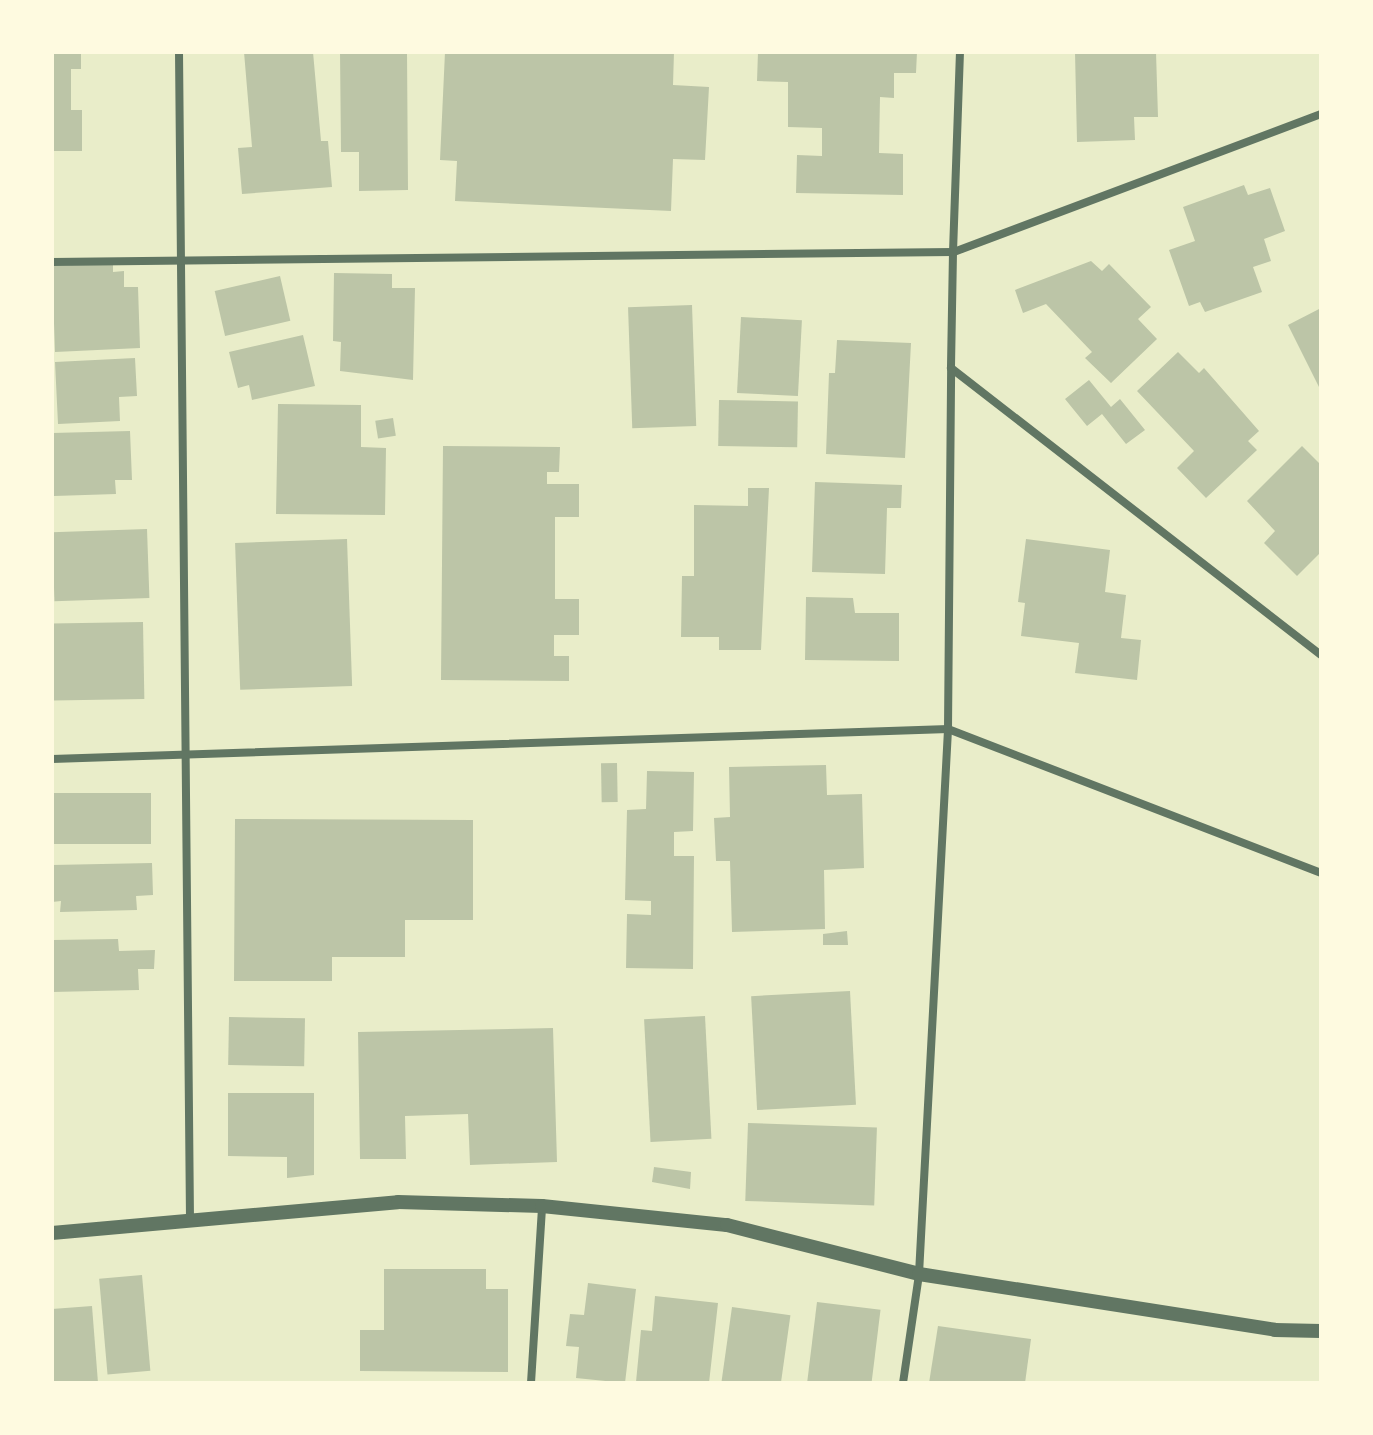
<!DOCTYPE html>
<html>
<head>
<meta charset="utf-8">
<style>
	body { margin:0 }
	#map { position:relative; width:1373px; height:1435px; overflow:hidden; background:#e9edc9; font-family:Karla,sans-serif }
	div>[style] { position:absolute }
	.building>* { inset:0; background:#bcc5a7; transform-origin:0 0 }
	.minor>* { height:8px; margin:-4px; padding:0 4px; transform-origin:4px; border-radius:4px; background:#617663 }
	.tertiary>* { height:14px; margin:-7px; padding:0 7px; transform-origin:7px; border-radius:7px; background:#617663 }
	span { translate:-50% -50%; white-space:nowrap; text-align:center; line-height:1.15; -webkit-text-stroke:6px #fefae0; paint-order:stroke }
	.frame { position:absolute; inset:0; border:54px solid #fefae0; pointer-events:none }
</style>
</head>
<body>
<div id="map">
	<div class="building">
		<div style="clip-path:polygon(52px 52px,81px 52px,81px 69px,71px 69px,71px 110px,82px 110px,82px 151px,52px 151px)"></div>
		<div style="clip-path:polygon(244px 52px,313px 52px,321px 141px,328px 141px,332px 187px,242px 194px,238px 148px,252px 147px)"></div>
		<div style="clip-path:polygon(340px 52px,407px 52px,408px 190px,359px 191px,359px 152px,341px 152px)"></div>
		<div style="clip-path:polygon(445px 52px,674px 52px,673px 85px,709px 87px,705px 160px,673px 159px,671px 211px,455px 201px,457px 161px,440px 160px)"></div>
		<div style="clip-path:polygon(758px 52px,917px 52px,916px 73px,894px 73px,894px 98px,880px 97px,879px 153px,903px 154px,903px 195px,796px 193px,797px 155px,822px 156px,822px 128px,788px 127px,788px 82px,757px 81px)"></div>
		<div style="clip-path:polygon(1075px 52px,1156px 52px,1158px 117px,1134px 117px,1135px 140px,1077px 142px)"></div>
		<div style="clip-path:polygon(1244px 185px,1248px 195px,1270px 188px,1285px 231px,1264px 239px,1271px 261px,1253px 267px,1262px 292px,1205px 312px,1200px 302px,1189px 306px,1169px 250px,1195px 241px,1183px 207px)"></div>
		<div style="clip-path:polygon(1091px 261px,1102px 271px,1109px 264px,1151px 307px,1138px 319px,1157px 339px,1111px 383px,1085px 358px,1092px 352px,1046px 304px,1023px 313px,1015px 290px)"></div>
		<div style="clip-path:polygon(113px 263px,113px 272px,124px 271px,124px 287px,138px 287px,140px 348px,55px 352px,52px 266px)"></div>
		<div style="clip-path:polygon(334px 273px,392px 274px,392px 288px,415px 288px,413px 380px,340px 371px,341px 342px,333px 341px)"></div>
		<div style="left:280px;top:276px;width:46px;height:67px;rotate:77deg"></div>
		<div style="left:692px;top:305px;width:121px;height:64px;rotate:88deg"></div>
		<div style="clip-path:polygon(1321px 308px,1321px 391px,1288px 325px)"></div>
		<div style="left:741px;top:317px;width:61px;height:76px;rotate:3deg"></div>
		<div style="clip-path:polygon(303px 335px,315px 386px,252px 400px,249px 385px,238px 388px,229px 352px)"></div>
		<div style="clip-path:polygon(837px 340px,911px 343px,905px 458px,826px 454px,829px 373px,835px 373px)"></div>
		<div style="clip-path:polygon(1178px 352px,1199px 373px,1204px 368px,1259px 431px,1248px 441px,1257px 450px,1206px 498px,1177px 468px,1194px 451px,1137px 391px)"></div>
		<div style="clip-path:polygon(135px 358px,137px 396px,119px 397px,120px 421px,58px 424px,55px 362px)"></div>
		<div style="clip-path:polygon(1089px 380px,1111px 407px,1120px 399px,1145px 430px,1126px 444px,1102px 414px,1087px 426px,1065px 399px)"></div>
		<div style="left:719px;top:400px;width:79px;height:46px;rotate:1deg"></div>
		<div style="clip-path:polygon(278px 404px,361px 405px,361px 447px,386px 448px,385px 515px,276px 514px)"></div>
		<div style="left:393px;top:418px;width:18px;height:18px;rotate:81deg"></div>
		<div style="clip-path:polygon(130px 431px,132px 480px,115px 480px,116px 494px,54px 496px,52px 433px)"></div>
		<div style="clip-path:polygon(443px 446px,560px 447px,559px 472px,547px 472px,547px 484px,579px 484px,579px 517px,555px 517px,555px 599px,579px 599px,579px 635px,554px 635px,554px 656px,569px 656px,569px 681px,441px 680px)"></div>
		<div style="clip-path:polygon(1302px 446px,1321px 465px,1321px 552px,1297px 576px,1264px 543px,1275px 531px,1247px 501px)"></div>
		<div style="clip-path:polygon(815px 482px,902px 485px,901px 508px,887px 508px,885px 574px,812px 572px)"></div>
		<div style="clip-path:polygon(748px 488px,769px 488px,761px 650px,719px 650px,719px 637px,681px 637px,682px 576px,694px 576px,694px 505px,748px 506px)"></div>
		<div style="left:147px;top:529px;width:69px;height:95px;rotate:88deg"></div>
		<div style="left:347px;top:539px;width:147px;height:112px;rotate:88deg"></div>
		<div style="clip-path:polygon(1026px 539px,1110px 550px,1105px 592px,1126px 595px,1121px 638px,1141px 640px,1137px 680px,1075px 673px,1079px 643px,1021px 636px,1025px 603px,1018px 602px)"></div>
		<div style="clip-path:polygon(806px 597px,853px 598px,855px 613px,899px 613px,899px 661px,805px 660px)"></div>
		<div style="left:143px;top:622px;width:77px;height:91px;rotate:89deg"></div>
		<div style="left:617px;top:763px;width:39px;height:16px;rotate:89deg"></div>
		<div style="clip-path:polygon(826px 765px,827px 795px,862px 794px,864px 868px,824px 870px,825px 929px,732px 932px,730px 861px,716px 861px,714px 818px,730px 817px,729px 767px)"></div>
		<div style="clip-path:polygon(647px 771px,694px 772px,693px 831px,674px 832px,674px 856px,694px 856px,693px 969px,626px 968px,627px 914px,651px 915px,651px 901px,625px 900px,627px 810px,646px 809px)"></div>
		<div style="left:151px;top:793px;width:51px;height:99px;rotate:90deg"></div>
		<div style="clip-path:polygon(235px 819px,473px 820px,473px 920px,405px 920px,405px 957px,332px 957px,332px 981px,234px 981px)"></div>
		<div style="clip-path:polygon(152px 863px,153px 895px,136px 896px,137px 910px,60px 912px,61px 901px,52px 902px,52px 865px)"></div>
		<div style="clip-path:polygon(847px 931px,848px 945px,823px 945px,823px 934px)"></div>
		<div style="clip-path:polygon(118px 939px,119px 951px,155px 950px,154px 969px,138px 969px,139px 990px,52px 992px,53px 940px)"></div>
		<div style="left:850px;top:991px;width:114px;height:99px;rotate:87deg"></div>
		<div style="left:705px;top:1016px;width:123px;height:61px;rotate:87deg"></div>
		<div style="left:229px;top:1017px;width:76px;height:48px;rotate:1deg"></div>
		<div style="clip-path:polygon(553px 1028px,557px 1162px,470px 1165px,468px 1114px,405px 1116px,406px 1159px,360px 1159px,358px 1032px)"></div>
		<div style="clip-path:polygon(228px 1093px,314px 1093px,314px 1175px,287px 1178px,287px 1157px,228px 1156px)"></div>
		<div style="left:748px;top:1123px;width:129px;height:78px;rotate:2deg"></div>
		<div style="clip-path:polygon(654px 1167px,691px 1172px,690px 1189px,652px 1182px)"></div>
		<div style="clip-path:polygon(384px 1269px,486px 1269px,486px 1289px,508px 1289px,508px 1372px,360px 1371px,360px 1330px,384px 1330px)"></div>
		<div style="left:142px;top:1275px;width:96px;height:43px;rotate:85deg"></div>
		<div style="clip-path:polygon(588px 1283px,636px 1289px,625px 1383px,576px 1378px,579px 1347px,566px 1346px,570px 1314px,584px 1315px)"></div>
		<div style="clip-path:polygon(655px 1296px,718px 1303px,709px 1383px,636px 1382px,641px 1330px,652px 1331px)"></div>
		<div style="left:817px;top:1302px;width:64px;height:82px;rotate:7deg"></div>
		<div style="clip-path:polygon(92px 1306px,98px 1383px,53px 1381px,52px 1309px)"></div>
		<div style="left:732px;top:1307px;width:59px;height:77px;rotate:8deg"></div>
		<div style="clip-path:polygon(938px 1326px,1031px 1339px,1025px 1383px,929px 1383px)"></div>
	</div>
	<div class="minor">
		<div style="left:179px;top:52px;width:1171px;rotate:89.46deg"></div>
		<div style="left:1321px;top:114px;width:393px;rotate:159.4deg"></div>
		<div style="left:953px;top:252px;width:116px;rotate:91deg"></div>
		<div style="left:951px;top:368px;width:468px;rotate:37.8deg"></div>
		<div style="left:52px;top:262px;width:901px;rotate:-0.64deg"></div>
		<div style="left:953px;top:252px;width:200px;rotate:-88deg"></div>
		<div style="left:52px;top:759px;width:897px;rotate:-1.92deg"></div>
		<div style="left:948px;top:729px;width:400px;rotate:21.1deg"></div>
		<div style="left:531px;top:1383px;width:177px;rotate:-86.4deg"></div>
		<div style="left:903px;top:1383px;width:110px;rotate:-81.6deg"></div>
		<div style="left:919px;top:1274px;width:546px;rotate:-86.95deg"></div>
		<div style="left:948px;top:729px;width:361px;rotate:-89.5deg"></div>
	</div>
	<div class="tertiary">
		<div style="left:52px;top:1233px;width:347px;rotate:-5.1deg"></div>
		<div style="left:398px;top:1202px;width:144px;rotate:1.6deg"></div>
		<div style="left:542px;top:1206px;width:186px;rotate:5.9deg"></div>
		<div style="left:727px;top:1225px;width:198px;rotate:14.3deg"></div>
		<div style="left:919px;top:1274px;width:360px;rotate:8.9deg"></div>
		<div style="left:1275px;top:1330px;width:46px;rotate:1.2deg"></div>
	</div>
	<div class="frame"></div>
</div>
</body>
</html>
